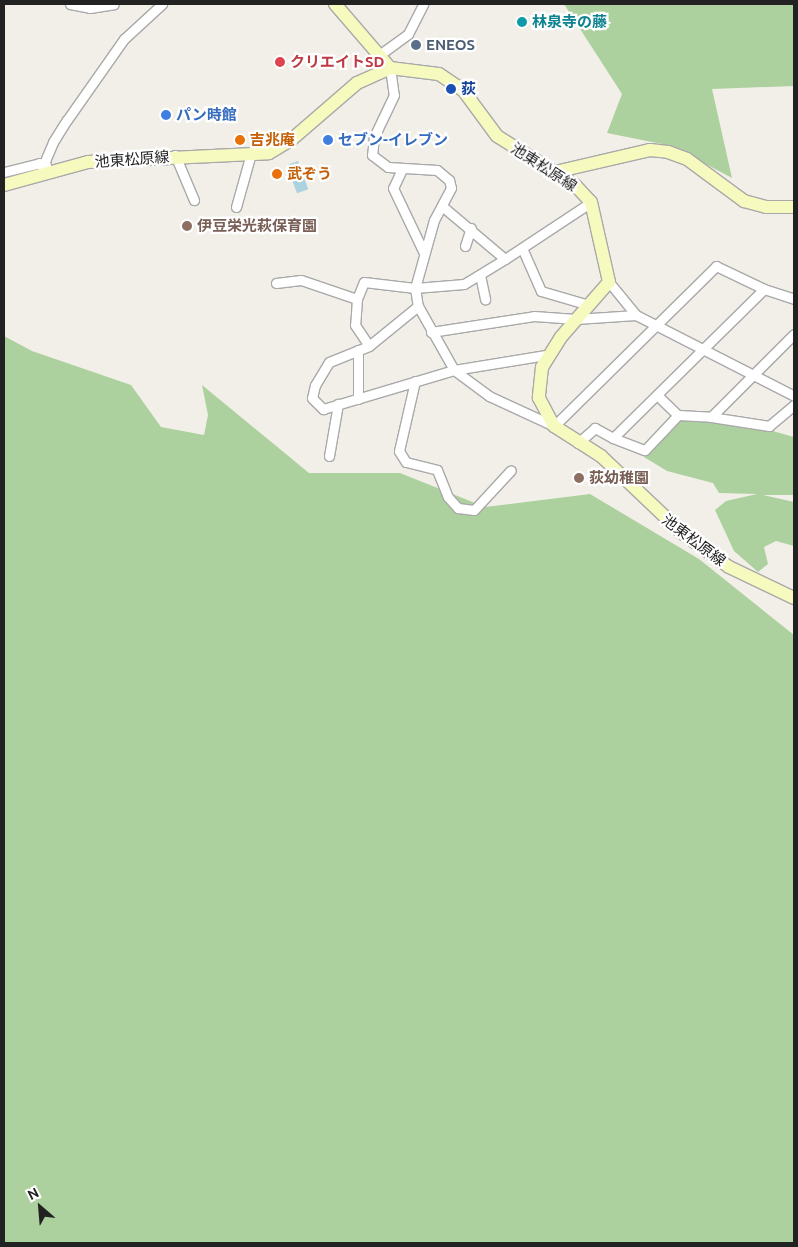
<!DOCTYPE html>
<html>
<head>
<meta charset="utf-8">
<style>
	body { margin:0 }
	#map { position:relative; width:798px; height:1247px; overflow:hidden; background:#f2efe9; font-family:Ubuntu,"Noto Sans JP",sans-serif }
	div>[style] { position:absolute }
	.forest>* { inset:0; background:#add19e }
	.water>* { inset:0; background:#aad3df; transform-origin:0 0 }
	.roads { filter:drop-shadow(1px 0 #a9a9a9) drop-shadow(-1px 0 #a9a9a9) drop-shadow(0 1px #a9a9a9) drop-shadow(0 -1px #a9a9a9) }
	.street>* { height:9px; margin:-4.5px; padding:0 4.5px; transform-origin:4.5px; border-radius:4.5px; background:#fff }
	.secondary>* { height:12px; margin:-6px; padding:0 6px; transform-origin:6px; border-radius:6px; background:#f7fabf }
	.dots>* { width:14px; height:14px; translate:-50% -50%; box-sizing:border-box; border:2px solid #fff; border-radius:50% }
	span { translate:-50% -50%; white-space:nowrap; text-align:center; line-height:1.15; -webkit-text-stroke:4.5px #fff; paint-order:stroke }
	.culture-label { font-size:15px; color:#0d838f; font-weight:700 }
	.left { translate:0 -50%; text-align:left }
	.service-label { font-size:15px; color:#4e5e75; font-weight:700 }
	.health-label { font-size:15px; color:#be3a42; font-weight:700 }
	.transit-label { font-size:15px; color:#164399; font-weight:700 }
	.shop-label { font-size:15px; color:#366cbe; font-weight:700 }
	.food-label { font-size:15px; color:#c56008; font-weight:700 }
	.street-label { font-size:15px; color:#222 }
	.education-label { font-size:15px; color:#785e54; font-weight:700 }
	.frame { position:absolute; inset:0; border:5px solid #222; pointer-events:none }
	.north { position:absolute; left:15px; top:1182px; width:50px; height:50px; -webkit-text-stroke:4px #fff; paint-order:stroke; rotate:333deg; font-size:14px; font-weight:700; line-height:20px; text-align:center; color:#222 }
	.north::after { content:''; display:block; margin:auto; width:18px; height:22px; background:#222; clip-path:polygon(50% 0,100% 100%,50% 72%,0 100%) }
</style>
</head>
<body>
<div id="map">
	<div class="forest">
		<div style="clip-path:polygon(564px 4px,794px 4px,794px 86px,712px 89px,732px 178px,672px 146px,607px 133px,622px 94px)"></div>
		<div style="clip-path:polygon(4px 336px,32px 351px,131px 385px,161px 427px,204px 435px,208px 415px,202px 385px,309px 473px,400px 473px,485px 507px,590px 494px,699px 559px,794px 635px,794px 1243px,4px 1243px)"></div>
		<div style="clip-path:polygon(684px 420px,762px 428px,794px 437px,794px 495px,763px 495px,794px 502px,794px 546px,776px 541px,764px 547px,768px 564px,758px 572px,734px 551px,715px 510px,726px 501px,757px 494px,719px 493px,713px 483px,667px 471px,644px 457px,676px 421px)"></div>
	</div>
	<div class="water">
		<div style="left:298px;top:161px;width:30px;height:12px;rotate:70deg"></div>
	</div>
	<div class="roads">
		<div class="street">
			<div style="left:70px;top:4px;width:20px;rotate:11deg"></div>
			<div style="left:90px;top:8px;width:24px;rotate:-9deg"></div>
			<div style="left:382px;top:53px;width:32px;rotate:-36deg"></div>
			<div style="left:408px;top:34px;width:34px;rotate:-63deg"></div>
			<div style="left:390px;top:68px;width:27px;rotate:82deg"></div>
			<div style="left:394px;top:95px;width:47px;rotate:115.5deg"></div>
			<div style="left:374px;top:137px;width:18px;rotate:96deg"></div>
			<div style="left:372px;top:155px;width:20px;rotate:37deg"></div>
			<div style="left:388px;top:167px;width:49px;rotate:3.5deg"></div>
			<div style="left:437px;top:170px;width:16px;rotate:40deg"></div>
			<div style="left:449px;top:180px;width:8px;rotate:76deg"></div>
			<div style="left:451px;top:188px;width:36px;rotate:118deg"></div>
			<div style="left:434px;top:220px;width:71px;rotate:105.6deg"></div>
			<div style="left:415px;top:288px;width:18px;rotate:81deg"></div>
			<div style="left:418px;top:306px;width:73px;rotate:60.6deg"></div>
			<div style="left:454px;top:370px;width:44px;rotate:36.6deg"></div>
			<div style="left:489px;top:396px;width:72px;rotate:24.8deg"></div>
			<div style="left:554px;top:426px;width:228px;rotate:-44.6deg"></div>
			<div style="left:716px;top:266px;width:53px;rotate:25.6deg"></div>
			<div style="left:764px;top:289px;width:212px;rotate:135.4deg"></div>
			<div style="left:613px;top:438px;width:21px;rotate:-151deg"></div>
			<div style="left:595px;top:428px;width:23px;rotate:139deg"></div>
			<div style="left:175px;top:155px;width:49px;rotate:67.1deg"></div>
			<div style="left:402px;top:169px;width:21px;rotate:115deg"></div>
			<div style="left:393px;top:188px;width:72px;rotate:64.5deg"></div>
			<div style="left:47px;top:171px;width:10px;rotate:-101deg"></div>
			<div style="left:45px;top:161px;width:21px;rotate:-67deg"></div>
			<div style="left:53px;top:142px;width:26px;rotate:-58deg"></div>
			<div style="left:67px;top:120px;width:99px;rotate:-54.9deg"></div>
			<div style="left:124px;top:39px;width:52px;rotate:-42.6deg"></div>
			<div style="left:4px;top:172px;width:36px;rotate:-14deg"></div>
			<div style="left:39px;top:163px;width:11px;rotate:41deg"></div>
			<div style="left:442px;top:206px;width:82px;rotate:40.1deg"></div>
			<div style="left:505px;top:259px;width:103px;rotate:-33.5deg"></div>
			<div style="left:236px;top:207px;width:52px;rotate:-74.4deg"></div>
			<div style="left:465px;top:246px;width:19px;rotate:-72deg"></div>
			<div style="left:522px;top:248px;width:47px;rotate:66.2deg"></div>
			<div style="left:541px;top:291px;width:50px;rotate:16.3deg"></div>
			<div style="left:480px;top:275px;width:25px;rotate:78deg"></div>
			<div style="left:609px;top:282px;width:43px;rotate:50.7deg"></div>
			<div style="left:636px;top:315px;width:178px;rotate:27.1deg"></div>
			<div style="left:276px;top:283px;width:25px;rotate:-7deg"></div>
			<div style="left:301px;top:280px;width:59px;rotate:18.7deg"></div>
			<div style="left:357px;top:299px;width:18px;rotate:-68deg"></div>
			<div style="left:364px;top:282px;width:51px;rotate:6.7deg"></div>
			<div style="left:415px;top:288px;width:49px;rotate:-4.7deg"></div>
			<div style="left:464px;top:284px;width:48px;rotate:-31.4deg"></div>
			<div style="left:764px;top:289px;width:32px;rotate:18deg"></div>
			<div style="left:357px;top:299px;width:26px;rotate:94deg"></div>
			<div style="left:355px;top:325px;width:25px;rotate:56deg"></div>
			<div style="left:418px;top:306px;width:63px;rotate:140.8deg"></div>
			<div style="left:369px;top:346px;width:43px;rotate:158.2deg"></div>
			<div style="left:329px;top:362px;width:27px;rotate:121deg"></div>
			<div style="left:315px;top:385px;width:13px;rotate:103deg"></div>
			<div style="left:312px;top:398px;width:16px;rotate:45deg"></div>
			<div style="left:323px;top:409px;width:137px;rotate:-16.6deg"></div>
			<div style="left:454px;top:370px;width:93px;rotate:-9.3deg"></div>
			<div style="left:431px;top:332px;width:104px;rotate:-8.8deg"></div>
			<div style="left:534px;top:316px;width:42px;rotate:4.1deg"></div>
			<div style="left:576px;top:319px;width:60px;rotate:-3.8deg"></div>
			<div style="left:358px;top:350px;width:49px;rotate:90deg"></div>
			<div style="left:415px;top:381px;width:72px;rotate:102.9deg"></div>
			<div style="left:399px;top:451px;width:13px;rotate:58deg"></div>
			<div style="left:406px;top:462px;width:32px;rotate:14deg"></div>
			<div style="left:437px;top:470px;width:29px;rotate:68deg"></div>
			<div style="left:448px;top:497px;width:15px;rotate:48deg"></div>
			<div style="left:458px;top:508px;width:16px;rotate:7deg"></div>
			<div style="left:474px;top:510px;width:54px;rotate:-47.2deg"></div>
			<div style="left:657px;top:395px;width:29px;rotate:44deg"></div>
			<div style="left:678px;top:415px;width:33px;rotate:3deg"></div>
			<div style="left:711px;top:417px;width:117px;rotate:-45deg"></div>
			<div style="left:711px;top:417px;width:59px;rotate:8.8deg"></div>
			<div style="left:769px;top:426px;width:33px;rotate:-40deg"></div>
			<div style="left:613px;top:438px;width:34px;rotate:21deg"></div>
			<div style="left:645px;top:450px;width:48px;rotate:-46.7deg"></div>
			<div style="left:329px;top:456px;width:53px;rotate:-80.2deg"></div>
		</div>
		<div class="secondary">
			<div style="left:335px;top:4px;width:84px;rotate:49.3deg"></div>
			<div style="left:555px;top:172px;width:98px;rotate:-13deg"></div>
			<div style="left:650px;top:150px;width:18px;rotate:6deg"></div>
			<div style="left:668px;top:152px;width:20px;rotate:20deg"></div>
			<div style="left:687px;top:159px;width:71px;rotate:36.4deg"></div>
			<div style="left:744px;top:201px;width:23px;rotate:15deg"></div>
			<div style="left:766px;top:207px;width:28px"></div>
			<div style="left:4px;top:185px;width:87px;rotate:-15.3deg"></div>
			<div style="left:88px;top:162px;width:181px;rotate:-2.8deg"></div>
			<div style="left:269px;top:153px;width:26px;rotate:-31deg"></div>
			<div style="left:291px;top:140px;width:87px;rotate:-40.8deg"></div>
			<div style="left:357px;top:83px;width:36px;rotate:-24deg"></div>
			<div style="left:390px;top:68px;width:49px;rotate:7deg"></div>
			<div style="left:439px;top:74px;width:29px;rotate:34deg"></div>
			<div style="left:463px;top:90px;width:57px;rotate:53.5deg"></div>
			<div style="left:497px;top:136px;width:92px;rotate:32.1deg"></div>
			<div style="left:575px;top:185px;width:23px;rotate:47deg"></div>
			<div style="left:591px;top:202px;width:82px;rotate:77.3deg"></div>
			<div style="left:609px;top:282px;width:73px;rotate:131.1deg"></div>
			<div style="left:561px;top:337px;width:36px;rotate:122deg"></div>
			<div style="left:542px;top:367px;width:31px;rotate:96deg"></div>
			<div style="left:539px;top:398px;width:32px;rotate:62deg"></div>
			<div style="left:554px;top:426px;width:56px;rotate:32.6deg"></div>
			<div style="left:601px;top:456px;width:112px;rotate:43.5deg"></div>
			<div style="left:682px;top:533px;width:58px;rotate:35.9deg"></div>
			<div style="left:729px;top:567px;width:72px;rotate:25.5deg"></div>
		</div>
	</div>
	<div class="dots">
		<div style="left:522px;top:22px;background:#0f9aa8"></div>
		<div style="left:416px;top:45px;background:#5c6f8a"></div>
		<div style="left:280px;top:62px;background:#e0444e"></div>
		<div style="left:451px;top:89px;background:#1a4fb4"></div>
		<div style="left:166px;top:115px;background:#3f7fe0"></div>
		<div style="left:240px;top:140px;background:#e8710a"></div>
		<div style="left:328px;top:140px;background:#3f7fe0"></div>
		<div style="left:277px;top:174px;background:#e8710a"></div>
		<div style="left:187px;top:226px;background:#8d6e63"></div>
		<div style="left:579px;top:478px;background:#8d6e63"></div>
	</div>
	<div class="culture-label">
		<span class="left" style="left:532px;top:22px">林泉寺の藤</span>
	</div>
	<div class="service-label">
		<span class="left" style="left:426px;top:45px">ENEOS</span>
	</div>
	<div class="health-label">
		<span class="left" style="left:290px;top:62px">クリエイトSD</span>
	</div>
	<div class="transit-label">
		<span class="left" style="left:461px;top:89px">荻</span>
	</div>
	<div class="shop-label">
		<span class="left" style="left:176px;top:115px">パン時館</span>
		<span class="left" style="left:338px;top:140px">セブン-イレブン</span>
	</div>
	<div class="food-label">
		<span class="left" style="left:250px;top:140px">吉兆庵</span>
		<span class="left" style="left:287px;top:174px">武ぞう</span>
	</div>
	<div class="street-label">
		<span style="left:132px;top:159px;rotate:-4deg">池東松原線</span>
		<span style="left:544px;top:167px;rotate:33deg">池東松原線</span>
		<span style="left:694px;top:540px;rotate:37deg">池東松原線</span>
	</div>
	<div class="education-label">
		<span class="left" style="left:197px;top:226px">伊豆栄光萩保育園</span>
		<span class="left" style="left:589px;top:478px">荻幼稚園</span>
	</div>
	<div class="frame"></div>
	<div class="north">N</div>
</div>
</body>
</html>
